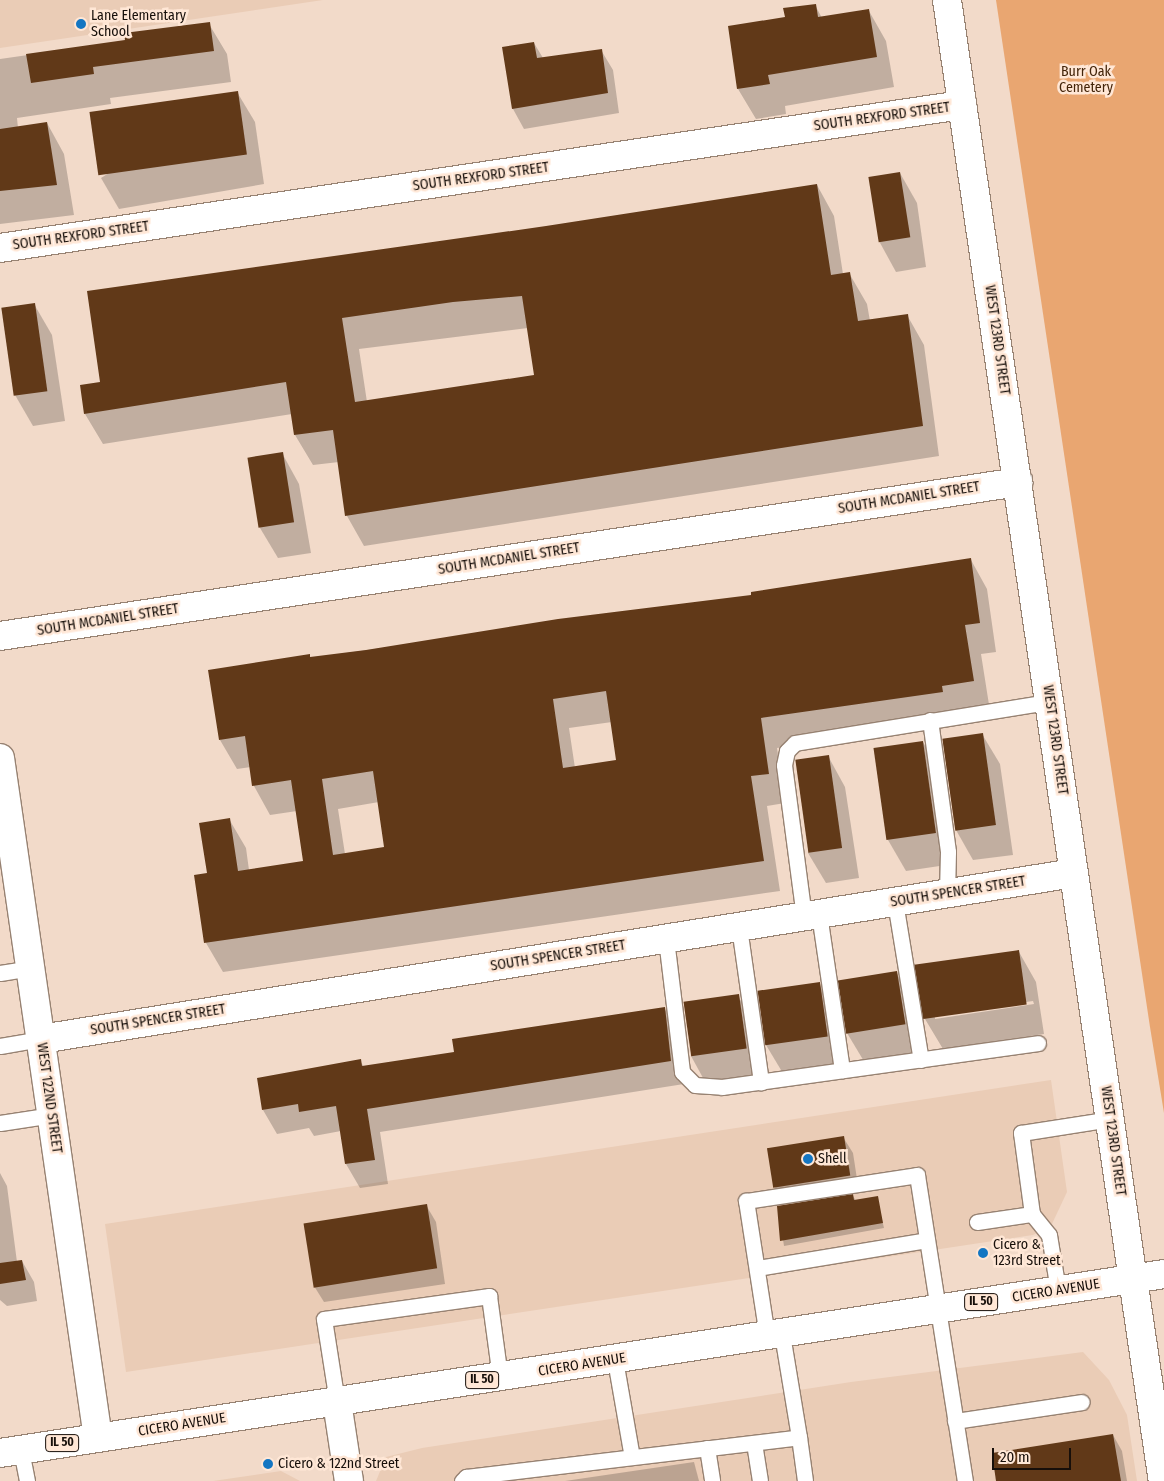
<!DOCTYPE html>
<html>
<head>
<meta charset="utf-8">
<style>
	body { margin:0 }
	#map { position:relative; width:1164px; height:1481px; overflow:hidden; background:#f2dac9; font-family:"Fira Sans Condensed",sans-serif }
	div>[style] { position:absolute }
	.built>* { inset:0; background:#eaccb6 }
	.green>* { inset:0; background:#e9a671 }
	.shadow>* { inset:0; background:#0003 }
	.building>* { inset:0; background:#613918; transform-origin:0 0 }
	.roads { filter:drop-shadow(1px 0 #978272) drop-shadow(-1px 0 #978272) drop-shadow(0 1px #978272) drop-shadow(0 -1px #978272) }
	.service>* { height:15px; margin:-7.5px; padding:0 7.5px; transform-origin:7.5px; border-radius:7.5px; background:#fff }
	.minor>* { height:28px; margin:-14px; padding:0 14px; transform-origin:14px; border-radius:14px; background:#fff }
	.tertiary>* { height:28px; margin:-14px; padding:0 14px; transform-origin:14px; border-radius:14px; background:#fff }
	.primary>* { height:28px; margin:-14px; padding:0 14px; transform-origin:14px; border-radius:14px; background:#fff }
	.dots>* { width:14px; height:14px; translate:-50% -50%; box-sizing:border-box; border:2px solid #ffe7d6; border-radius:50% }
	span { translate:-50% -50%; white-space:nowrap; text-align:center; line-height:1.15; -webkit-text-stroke:5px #ffe7d6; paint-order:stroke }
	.shield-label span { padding:1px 4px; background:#ffe7d6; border:1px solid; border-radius:4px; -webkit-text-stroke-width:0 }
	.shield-label { font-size:12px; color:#170f0a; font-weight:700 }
	.poi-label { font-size:14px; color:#170f0a }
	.left { translate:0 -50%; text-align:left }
	.park-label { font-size:14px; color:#432409 }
	.street-label { font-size:14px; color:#170f0a }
	.scale { position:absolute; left:992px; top:1448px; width:79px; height:22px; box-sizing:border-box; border:2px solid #170f0a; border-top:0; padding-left:6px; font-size:15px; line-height:18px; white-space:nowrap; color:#170f0a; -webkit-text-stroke:4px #ffe7d6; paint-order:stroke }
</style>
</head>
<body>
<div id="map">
	<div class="built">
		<div style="clip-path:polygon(0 0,323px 0,0 48px)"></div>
		<div style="clip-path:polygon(1051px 1080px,1067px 1192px,1051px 1226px,1033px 1235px,126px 1372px,105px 1224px)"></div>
		<div style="clip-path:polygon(1083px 1352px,1109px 1380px,1127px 1415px,1137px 1481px,376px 1481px,386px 1457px,422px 1448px,851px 1382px)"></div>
		<div style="clip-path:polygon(281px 1471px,300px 1481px,213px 1481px)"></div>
	</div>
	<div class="green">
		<div style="clip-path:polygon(996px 0,1164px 0,1164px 1113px,1150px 1027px)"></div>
	</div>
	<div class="shadow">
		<div style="clip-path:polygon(815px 5px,822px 18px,869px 11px,886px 41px,894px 87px,785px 106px,786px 114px,756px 119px,738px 89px)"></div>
		<div style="clip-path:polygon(209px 24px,227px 54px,231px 82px,110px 98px,111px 104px,17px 118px,18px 128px,47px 123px,64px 154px,74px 215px,0 224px,0 59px,126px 41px)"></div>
		<div style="clip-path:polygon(534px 43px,543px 58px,601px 50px,613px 70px,619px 113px,524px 129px,513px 109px,504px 48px)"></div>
		<div style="clip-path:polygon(237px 92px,255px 122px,264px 184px,119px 209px,101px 178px)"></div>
		<div style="clip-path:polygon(900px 173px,917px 203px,926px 267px,896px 272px,879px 241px)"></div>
		<div style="clip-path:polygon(evenodd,817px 185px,834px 216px,843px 274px,849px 273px,867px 304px,870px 321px,907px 315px,924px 345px,939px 456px,364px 546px,347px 516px,339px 462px,313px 465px,295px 435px,292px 414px,103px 444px,85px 414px,102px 383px,547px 228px,817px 185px,528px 328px,535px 376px,367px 402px,359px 349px,528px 328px)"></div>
		<div style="clip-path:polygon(34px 304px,52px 335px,65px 421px,33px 426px,15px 395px)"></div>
		<div style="clip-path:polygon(282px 453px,299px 484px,311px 553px,278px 558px,260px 528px)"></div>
		<div style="clip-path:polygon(evenodd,971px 560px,987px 589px,996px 652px,981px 654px,990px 711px,959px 722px,777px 748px,785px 803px,767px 806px,780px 891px,223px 972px,206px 943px,196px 876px,208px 874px,229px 819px,246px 848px,249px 870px,305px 862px,297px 811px,270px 815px,254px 786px,251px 767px,237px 769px,220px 740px,309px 655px,311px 658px,752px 596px,971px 560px,612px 722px,618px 761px,575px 768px,569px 728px,612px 722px,971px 560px,379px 802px,386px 848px,345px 854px,338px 809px,379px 802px)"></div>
		<div style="clip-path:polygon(982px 734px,1000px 764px,1013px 855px,973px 860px,956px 830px,943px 740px)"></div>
		<div style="clip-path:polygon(923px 742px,940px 773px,953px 864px,906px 871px,888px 840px)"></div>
		<div style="clip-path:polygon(828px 756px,845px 787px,859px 878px,826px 883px,808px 853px)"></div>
		<div style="clip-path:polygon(evenodd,1019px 952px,1036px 982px,1044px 1034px,943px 1049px,925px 1019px,917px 969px,1019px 952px,1033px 1001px,1034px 1004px,935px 1019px,935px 1016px,1033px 1001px)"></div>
		<div style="clip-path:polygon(896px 972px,914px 1003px,922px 1054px,865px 1063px,847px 1033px)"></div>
		<div style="clip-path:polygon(819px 984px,836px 1014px,844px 1066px,784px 1075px,766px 1045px)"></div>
		<div style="clip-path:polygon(738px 996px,756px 1026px,763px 1078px,708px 1087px,691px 1056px)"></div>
		<div style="clip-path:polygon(664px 1008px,678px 1032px,684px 1084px,380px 1132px,388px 1184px,360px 1188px,346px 1164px,341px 1131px,314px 1136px,309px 1128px,277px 1134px,263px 1110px,360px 1061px,364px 1067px,455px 1053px)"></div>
		<div style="clip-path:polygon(843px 1137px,853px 1153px,859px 1192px,784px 1203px,775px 1187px,769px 1149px)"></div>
		<div style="clip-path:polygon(0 1173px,7px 1186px,17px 1262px,22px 1261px,34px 1282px,37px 1301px,7px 1306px,0 1300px)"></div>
		<div style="clip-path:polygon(853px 1196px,856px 1201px,877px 1198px,884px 1228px,784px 1246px,778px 1207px)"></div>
		<div style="clip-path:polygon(426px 1205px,436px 1222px,445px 1284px,324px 1302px,314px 1286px)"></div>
		<div style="clip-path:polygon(1113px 1435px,1122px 1451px,1127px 1481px,997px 1481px)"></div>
		<div style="clip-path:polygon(694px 1462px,699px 1481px,565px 1481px)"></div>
	</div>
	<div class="building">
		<div style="clip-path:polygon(816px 4px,818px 17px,869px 9px,877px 57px,768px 75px,770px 84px,737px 89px,728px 26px,785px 17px,783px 8px)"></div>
		<div style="clip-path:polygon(210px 22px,214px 51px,93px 67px,94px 74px,31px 83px,26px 54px,125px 40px,124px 33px)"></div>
		<div style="clip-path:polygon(534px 42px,537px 58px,602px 49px,608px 93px,512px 109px,502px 47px)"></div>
		<div style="left:238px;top:91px;width:64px;height:150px;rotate:82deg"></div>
		<div style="clip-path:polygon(47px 122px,57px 185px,0 191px,0 129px)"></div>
		<div style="left:900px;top:172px;width:66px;height:32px;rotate:81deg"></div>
		<div style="clip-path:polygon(evenodd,817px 184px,831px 275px,850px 272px,858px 321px,908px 314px,923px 426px,345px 516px,333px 430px,294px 435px,286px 382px,84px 414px,80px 385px,100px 382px,87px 291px,546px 226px,817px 184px,522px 296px,534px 375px,355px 402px,342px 318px,453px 302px,522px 296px)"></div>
		<div style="left:35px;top:303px;width:89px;height:34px;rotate:82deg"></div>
		<div style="left:283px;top:452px;width:71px;height:36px;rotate:81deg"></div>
		<div style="clip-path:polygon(evenodd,971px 558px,980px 623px,965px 625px,974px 681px,942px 686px,943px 692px,761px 718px,769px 774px,751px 776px,764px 861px,204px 943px,194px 875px,207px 873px,199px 823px,230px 818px,238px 871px,303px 861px,291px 780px,252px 786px,245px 736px,219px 740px,208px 670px,310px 654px,310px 657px,366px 650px,558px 619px,751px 595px,751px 592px,971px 558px,606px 691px,616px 760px,563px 768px,553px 699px,606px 691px,971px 558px,373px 771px,384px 847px,333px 855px,322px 779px,373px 771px)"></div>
		<div style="left:983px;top:733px;width:93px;height:41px;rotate:82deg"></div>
		<div style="left:923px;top:741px;width:93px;height:50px;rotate:82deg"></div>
		<div style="left:829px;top:755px;width:94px;height:34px;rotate:82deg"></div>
		<div style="left:1019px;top:950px;width:55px;height:106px;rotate:82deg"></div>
		<div style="left:897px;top:971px;width:54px;height:60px;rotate:81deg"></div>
		<div style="left:820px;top:982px;width:55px;height:63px;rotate:82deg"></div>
		<div style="left:739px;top:994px;width:55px;height:56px;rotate:82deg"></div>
		<div style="clip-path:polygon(665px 1007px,671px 1061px,367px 1109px,375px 1160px,345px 1164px,336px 1106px,299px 1112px,298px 1104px,262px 1110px,257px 1078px,361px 1059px,362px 1066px,454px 1052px,452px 1039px)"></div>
		<div style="left:844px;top:1136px;width:40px;height:78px;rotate:81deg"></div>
		<div style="clip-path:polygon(853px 1194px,854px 1200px,878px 1196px,883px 1223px,780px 1241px,777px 1206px)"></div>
		<div style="left:427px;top:1204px;width:65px;height:125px;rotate:81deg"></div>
		<div style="clip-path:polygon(22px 1260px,26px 1280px,0 1284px,0 1263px)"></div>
		<div style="clip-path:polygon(1113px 1434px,1121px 1481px,996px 1481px,992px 1453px)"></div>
	</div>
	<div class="roads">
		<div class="service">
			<div style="left:930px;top:720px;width:133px;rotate:82.2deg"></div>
			<div style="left:948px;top:852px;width:41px;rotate:91.4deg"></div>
			<div style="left:895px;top:902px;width:160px;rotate:80.7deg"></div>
			<div style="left:819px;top:914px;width:158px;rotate:81.6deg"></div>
			<div style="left:804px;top:917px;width:153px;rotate:-97.5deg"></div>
			<div style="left:784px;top:765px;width:14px;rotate:-78deg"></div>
			<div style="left:787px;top:751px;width:11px;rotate:-45deg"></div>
			<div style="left:795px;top:743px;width:257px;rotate:-9.2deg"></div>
			<div style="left:739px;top:927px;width:157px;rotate:81.9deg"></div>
			<div style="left:666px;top:939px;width:134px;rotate:83.1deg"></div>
			<div style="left:682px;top:1072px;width:18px;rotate:45deg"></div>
			<div style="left:695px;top:1085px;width:27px;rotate:4deg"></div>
			<div style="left:722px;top:1087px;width:319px;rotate:-7.9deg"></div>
			<div style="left:0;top:973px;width:31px;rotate:-9deg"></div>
			<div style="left:0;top:1046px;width:42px;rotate:-9.7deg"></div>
			<div style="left:0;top:1123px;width:53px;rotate:-8.7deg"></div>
			<div style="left:977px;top:1222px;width:56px;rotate:-8.3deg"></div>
			<div style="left:758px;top:1268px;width:171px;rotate:-9.4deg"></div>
			<div style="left:1058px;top:1290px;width:56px;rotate:-99.3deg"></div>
			<div style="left:1049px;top:1235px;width:27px;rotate:-129deg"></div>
			<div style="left:1032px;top:1214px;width:82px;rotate:-97.7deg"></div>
			<div style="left:1021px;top:1133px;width:90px;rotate:-8.9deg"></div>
			<div style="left:767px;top:1336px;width:137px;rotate:-98.8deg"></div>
			<div style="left:746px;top:1201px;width:173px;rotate:-8.6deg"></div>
			<div style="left:917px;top:1175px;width:310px;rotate:81.1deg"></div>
			<div style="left:615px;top:1360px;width:98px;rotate:80.1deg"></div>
			<div style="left:337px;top:1402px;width:84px;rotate:-98.9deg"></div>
			<div style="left:324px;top:1319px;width:167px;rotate:-7.9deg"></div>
			<div style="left:489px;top:1296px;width:82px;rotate:82.3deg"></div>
			<div style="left:955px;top:1421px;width:128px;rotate:-8.5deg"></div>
			<div style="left:799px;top:1437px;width:44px;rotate:82.2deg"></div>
			<div style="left:754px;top:1443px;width:38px;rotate:81deg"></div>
			<div style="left:707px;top:1448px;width:33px;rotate:81deg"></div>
			<div style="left:21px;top:1450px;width:32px;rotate:79deg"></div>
			<div style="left:462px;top:1481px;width:6px;rotate:-45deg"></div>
			<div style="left:466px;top:1477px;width:335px;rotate:-6.8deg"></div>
			<div style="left:799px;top:1437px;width:104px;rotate:-99.4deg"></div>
		</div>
		<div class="minor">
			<div style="left:0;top:248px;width:973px;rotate:-8.46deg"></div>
			<div style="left:0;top:636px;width:1030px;rotate:-8.6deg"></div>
			<div style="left:0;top:758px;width:687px;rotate:81.8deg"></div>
			<div style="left:41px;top:1039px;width:1046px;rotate:-9.13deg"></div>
			<div style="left:1133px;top:1279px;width:204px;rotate:81.6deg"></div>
		</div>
		<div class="tertiary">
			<div style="left:947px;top:0;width:1292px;rotate:81.73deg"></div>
			<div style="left:337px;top:1402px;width:80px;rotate:81.4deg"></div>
		</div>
		<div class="primary">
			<div style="left:0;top:1453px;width:1178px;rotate:-8.74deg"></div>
		</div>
	</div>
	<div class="dots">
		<div style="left:81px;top:24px;background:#1476c2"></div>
		<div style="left:808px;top:1159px;background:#1476c2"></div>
		<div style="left:983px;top:1253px;background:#1476c2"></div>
		<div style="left:268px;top:1464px;background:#1476c2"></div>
	</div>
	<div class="shield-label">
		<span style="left:981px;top:1302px">IL 50</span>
		<span style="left:482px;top:1380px">IL 50</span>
		<span style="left:62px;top:1443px">IL 50</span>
	</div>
	<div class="poi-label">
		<span class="left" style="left:91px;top:24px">Lane Elementary<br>School</span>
		<span class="left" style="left:818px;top:1159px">Shell</span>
		<span class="left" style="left:993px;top:1253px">Cicero &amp;<br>123rd Street</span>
		<span class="left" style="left:278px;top:1464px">Cicero &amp; 122nd Street</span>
	</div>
	<div class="park-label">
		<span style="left:1086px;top:80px">Burr Oak<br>Cemetery</span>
	</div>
	<div class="street-label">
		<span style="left:882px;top:117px;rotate:-8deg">SOUTH REXFORD STREET</span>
		<span style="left:481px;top:177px;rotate:-8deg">SOUTH REXFORD STREET</span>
		<span style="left:81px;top:236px;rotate:-8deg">SOUTH REXFORD STREET</span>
		<span style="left:997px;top:340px;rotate:82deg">WEST 123RD STREET</span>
		<span style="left:909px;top:498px;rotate:-9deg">SOUTH MCDANIEL STREET</span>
		<span style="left:509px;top:559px;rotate:-9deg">SOUTH MCDANIEL STREET</span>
		<span style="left:108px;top:620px;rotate:-9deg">SOUTH MCDANIEL STREET</span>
		<span style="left:1055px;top:740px;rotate:82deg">WEST 123RD STREET</span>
		<span style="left:958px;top:892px;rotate:-9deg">SOUTH SPENCER STREET</span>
		<span style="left:558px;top:956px;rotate:-9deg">SOUTH SPENCER STREET</span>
		<span style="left:158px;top:1020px;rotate:-9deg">SOUTH SPENCER STREET</span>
		<span style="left:49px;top:1098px;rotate:82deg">WEST 122ND STREET</span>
		<span style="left:1113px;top:1141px;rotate:82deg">WEST 123RD STREET</span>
		<span style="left:1056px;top:1291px;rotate:-9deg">CICERO AVENUE</span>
		<span style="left:582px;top:1365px;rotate:-9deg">CICERO AVENUE</span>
		<span style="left:182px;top:1425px;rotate:-9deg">CICERO AVENUE</span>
	</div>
	<div class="scale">20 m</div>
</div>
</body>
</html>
